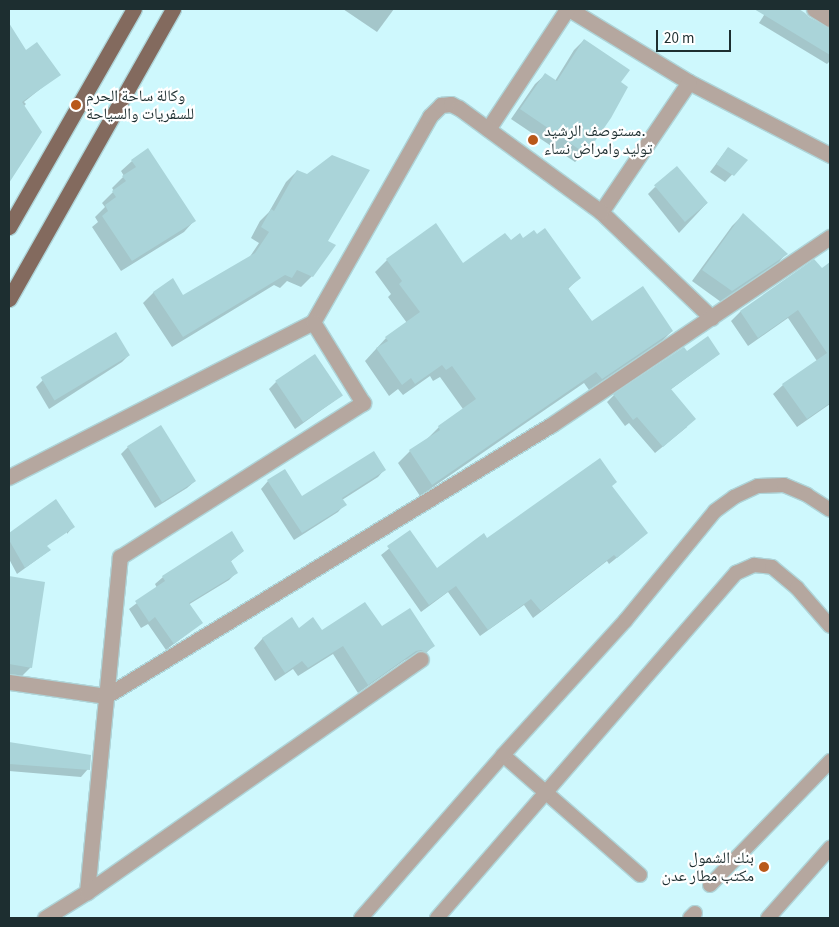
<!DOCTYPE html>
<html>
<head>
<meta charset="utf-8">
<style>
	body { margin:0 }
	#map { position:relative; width:839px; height:927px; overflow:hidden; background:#cef8fd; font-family:"Source Sans 3","Noto Naskh Arabic",sans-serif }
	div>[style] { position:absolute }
	.shadow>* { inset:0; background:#0003 }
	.building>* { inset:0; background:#aad4d9; transform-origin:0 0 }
	.roads { filter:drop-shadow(1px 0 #aed4d8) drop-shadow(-1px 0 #aed4d8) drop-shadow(0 1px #aed4d8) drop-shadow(0 -1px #aed4d8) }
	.lane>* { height:14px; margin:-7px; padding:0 7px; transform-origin:7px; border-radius:7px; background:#b5a79f }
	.street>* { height:15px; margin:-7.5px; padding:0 7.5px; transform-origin:7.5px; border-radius:7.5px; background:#b5a79f }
	.primary>* { height:15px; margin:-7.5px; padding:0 7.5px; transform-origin:7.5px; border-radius:7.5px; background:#836a5e }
	.dots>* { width:14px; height:14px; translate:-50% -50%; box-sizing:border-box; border:2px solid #fff; border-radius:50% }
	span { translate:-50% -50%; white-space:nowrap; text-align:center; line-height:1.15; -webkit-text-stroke:4.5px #fff; paint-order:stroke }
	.poi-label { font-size:16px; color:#1d2e30 }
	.left { translate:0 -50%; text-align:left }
	.right { translate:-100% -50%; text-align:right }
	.frame { position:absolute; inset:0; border:10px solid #1d2e30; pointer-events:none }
	.scale { position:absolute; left:656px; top:30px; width:75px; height:22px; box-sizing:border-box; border:2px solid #1d2e30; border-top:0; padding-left:6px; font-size:15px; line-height:18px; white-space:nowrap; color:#1d2e30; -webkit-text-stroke:4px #fff; paint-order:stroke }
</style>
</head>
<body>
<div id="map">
	<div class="shadow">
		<div style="clip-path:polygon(343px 9px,394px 9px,377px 32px)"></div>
		<div style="clip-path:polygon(768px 9px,795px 9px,830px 31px,830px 61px,827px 64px,759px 23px)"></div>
		<div style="clip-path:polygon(9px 26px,26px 52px,59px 74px,24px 102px,26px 104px,23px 107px,41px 132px,9px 180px)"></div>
		<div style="clip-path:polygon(584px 40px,619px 83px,585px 153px,575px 162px,511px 119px,535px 84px,545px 75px,555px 81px,574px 50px)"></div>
		<div style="clip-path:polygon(728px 148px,746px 160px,725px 182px,710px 172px)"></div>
		<div style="clip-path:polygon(132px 161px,194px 221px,184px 232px,121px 271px,92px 227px,98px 222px,95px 217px,105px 207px,102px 203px,114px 191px,112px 188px,124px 176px,121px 171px)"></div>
		<div style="clip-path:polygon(297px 171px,326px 241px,312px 276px,301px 287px,287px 281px,280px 288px,274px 285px,172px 347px,143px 303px,154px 292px,183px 296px,249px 258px,259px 243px,251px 238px,260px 221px,269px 212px,286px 182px)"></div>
		<div style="clip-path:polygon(655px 187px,707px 203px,679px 233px,648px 194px)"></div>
		<div style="clip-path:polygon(743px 215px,786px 254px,776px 265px,721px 302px,692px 281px,732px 226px)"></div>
		<div style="clip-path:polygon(435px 225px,462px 265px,510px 242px,523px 239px,579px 278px,568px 289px,592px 322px,672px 331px,660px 343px,589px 390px,584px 383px,420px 496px,398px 463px,410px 451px,427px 439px,439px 427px,463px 409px,440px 377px,433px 381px,430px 376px,403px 395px,398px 389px,389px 396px,365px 361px,386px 338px,407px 323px,388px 297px,391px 294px,375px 272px,387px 260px)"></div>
		<div style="clip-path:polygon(814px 261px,821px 270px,830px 263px,830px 404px,797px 427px,773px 394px,783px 385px,817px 361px,788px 318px,748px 346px,731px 321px,740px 312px)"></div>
		<div style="clip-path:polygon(686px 353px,719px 354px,670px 390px,687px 427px,655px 453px,629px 423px,625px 426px,607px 402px,614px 395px)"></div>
		<div style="clip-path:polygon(129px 355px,122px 362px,49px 409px,36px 387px,43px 380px)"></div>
		<div style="clip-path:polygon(276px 382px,341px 396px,295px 429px,269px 389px)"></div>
		<div style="clip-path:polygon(128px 447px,195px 481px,187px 488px,155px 508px,121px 454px)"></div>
		<div style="clip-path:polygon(385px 469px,378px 477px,342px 500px,345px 504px,338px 512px,294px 540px,261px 489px,268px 481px,302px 497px)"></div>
		<div style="clip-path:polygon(611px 486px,639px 540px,609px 564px,607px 561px,533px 618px,524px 605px,480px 636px,448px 592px,421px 612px,381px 555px,410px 532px,437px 570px,487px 539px)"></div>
		<div style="clip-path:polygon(56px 501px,73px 527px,67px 534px,67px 531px,41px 548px,50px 550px,17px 574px,9px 559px,9px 535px)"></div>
		<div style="clip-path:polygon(243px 551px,230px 562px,237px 572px,229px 580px,188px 605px,201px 623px,166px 650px,148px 624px,141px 628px,129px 609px,157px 588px,155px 584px,163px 577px)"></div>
		<div style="clip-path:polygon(9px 578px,44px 583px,31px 667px,20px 678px,9px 676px)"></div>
		<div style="clip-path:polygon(381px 628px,433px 646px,424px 655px,405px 660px,358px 693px,333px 654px,298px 676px,293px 669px,275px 681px,254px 648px,263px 638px,299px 630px,322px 632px)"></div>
		<div style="clip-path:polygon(9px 743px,90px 756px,88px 769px,81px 777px,9px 771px)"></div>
	</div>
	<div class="building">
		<div style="clip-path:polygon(754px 9px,799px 9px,805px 13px,809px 17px,830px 28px,830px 55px)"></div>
		<div style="clip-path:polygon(9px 23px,26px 50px,37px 42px,61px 75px,22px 102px,42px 132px,9px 183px)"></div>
		<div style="clip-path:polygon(584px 39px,630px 70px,621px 82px,628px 87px,611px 118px,586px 154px,520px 109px,545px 73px,557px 81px)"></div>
		<div style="clip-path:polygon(728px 147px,748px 160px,734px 176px,716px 164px)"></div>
		<div style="clip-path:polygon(148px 148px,196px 221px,132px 261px,102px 216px,108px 211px,105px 205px,116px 197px,112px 191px,126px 181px,122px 176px,136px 167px,131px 160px)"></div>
		<div style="clip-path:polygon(332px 155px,370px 170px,328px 241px,336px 245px,313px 277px,297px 270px,292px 278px,285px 275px,183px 337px,153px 292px,173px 278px,183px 295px,255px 253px,269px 232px,261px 227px,271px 209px,274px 211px,297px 170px,307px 174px)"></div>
		<div style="left:677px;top:166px;width:48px;height:30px;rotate:50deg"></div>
		<div style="clip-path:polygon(743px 213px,788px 254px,732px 291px,702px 270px)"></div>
		<div style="clip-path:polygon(436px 223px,463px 263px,505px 233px,511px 240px,520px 233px,523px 238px,534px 230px,537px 234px,545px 228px,581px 278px,568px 288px,592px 321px,643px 286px,673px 331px,602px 379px,596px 372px,432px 485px,409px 450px,440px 430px,438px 426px,476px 399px,452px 366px,446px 370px,442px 365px,415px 384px,411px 378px,402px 385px,376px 348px,388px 341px,385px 337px,420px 312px,399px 284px,402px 281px,386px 259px)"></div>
		<div style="clip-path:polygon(814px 259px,822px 268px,830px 262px,830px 403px,807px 419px,782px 384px,827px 353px,798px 310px,758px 338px,740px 311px)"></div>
		<div style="left:116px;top:332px;width:27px;height:88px;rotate:59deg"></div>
		<div style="clip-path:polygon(708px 336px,720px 354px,671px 389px,696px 419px,663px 447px,637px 417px,633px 420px,613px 394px,684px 347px,687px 351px)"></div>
		<div style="left:315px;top:354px;width:50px;height:48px;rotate:56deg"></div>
		<div style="left:161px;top:425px;width:66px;height:40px;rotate:58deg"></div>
		<div style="clip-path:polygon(374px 451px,386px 470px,342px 498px,347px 505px,302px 533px,267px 480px,285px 469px,302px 496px)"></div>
		<div style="clip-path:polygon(600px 458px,617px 482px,612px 486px,648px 533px,617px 558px,614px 555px,541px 611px,531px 599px,488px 630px,456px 586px,429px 605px,387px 546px,410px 530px,437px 568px,484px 533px,487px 538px)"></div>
		<div style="clip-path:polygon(56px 499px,75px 527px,47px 546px,51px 550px,25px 568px,9px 540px,9px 533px)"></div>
		<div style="clip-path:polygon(232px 531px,244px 551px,231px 561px,238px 573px,189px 603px,203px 623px,174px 644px,155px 617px,149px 622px,135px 601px,165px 581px,162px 576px)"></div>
		<div style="clip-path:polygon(9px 576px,45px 582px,32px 668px,9px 664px)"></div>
		<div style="clip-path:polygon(365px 602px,382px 626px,410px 608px,435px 646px,426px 652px,421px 650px,416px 651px,368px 685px,343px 646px,308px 668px,302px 661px,285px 673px,262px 638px,292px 617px,299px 628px,313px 617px,322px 630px)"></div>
		<div style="clip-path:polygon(9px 742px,91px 755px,90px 770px,9px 764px)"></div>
	</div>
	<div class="roads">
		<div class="lane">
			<div style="left:503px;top:755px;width:182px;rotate:41.2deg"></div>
			<div style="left:710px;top:885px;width:173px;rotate:-45.9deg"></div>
			<div style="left:361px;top:918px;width:216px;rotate:-48.9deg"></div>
			<div style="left:503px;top:755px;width:181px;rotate:-47.7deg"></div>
			<div style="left:625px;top:621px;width:142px;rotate:-50.7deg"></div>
			<div style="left:715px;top:511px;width:24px;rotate:-36deg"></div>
			<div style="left:734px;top:497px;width:26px;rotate:-25deg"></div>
			<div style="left:758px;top:486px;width:26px;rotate:-2deg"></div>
			<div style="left:784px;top:485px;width:25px;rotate:23deg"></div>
			<div style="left:807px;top:495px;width:27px;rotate:33deg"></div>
			<div style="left:437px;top:918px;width:457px;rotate:-49.1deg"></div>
			<div style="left:736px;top:573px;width:20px;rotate:-24deg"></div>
			<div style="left:754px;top:565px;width:18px;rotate:6deg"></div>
			<div style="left:772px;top:567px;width:33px;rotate:40deg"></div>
			<div style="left:797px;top:588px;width:50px;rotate:49deg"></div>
			<div style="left:690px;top:918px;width:7px;rotate:-45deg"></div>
			<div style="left:768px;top:918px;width:94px;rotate:-48.5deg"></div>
		</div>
		<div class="street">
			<div style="left:569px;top:9px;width:140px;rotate:31.3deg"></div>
			<div style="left:689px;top:82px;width:159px;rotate:27.4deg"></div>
			<div style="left:814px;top:9px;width:19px;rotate:32deg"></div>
			<div style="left:689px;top:82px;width:157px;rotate:124.1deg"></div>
			<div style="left:601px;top:212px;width:153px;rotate:43.7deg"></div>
			<div style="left:488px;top:129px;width:144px;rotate:-56.6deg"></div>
			<div style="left:9px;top:477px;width:341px;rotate:-27deg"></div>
			<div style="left:313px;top:322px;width:237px;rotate:-60.4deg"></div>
			<div style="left:430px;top:116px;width:16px;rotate:-45deg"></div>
			<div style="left:441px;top:105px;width:10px;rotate:-6deg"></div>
			<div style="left:451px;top:104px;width:9px;rotate:27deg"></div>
			<div style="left:459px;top:108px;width:176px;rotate:36.2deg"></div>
			<div style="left:9px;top:682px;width:98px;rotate:8.2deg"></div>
			<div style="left:106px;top:696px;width:521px;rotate:-31.34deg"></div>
			<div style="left:551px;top:425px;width:336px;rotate:-34deg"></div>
			<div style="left:87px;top:892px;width:337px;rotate:-84.4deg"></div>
			<div style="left:120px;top:557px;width:288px;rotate:-32.4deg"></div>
			<div style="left:363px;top:403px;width:95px;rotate:-121.7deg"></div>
			<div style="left:45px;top:918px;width:49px;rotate:-31.8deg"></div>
			<div style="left:87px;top:892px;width:407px;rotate:-34.9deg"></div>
		</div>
		<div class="primary">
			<div style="left:9px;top:227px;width:251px;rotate:-60.2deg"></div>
			<div style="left:9px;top:299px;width:333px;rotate:-60.5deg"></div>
		</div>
	</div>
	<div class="dots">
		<div style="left:76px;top:105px;background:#b95819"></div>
		<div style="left:533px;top:140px;background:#b95819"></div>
		<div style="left:764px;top:867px;background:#b95819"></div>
	</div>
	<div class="poi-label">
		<span class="left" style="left:86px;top:105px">وكالة ساحة الحرم<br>للسفريات والسياحة</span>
		<span class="left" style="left:544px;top:140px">مستوصف الرشيد.<br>توليد وامراض نساء</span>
		<span class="right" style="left:754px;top:867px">بنك الشمول<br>مكتب مطار عدن</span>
	</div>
	<div class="frame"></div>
	<div class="scale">20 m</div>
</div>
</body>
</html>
